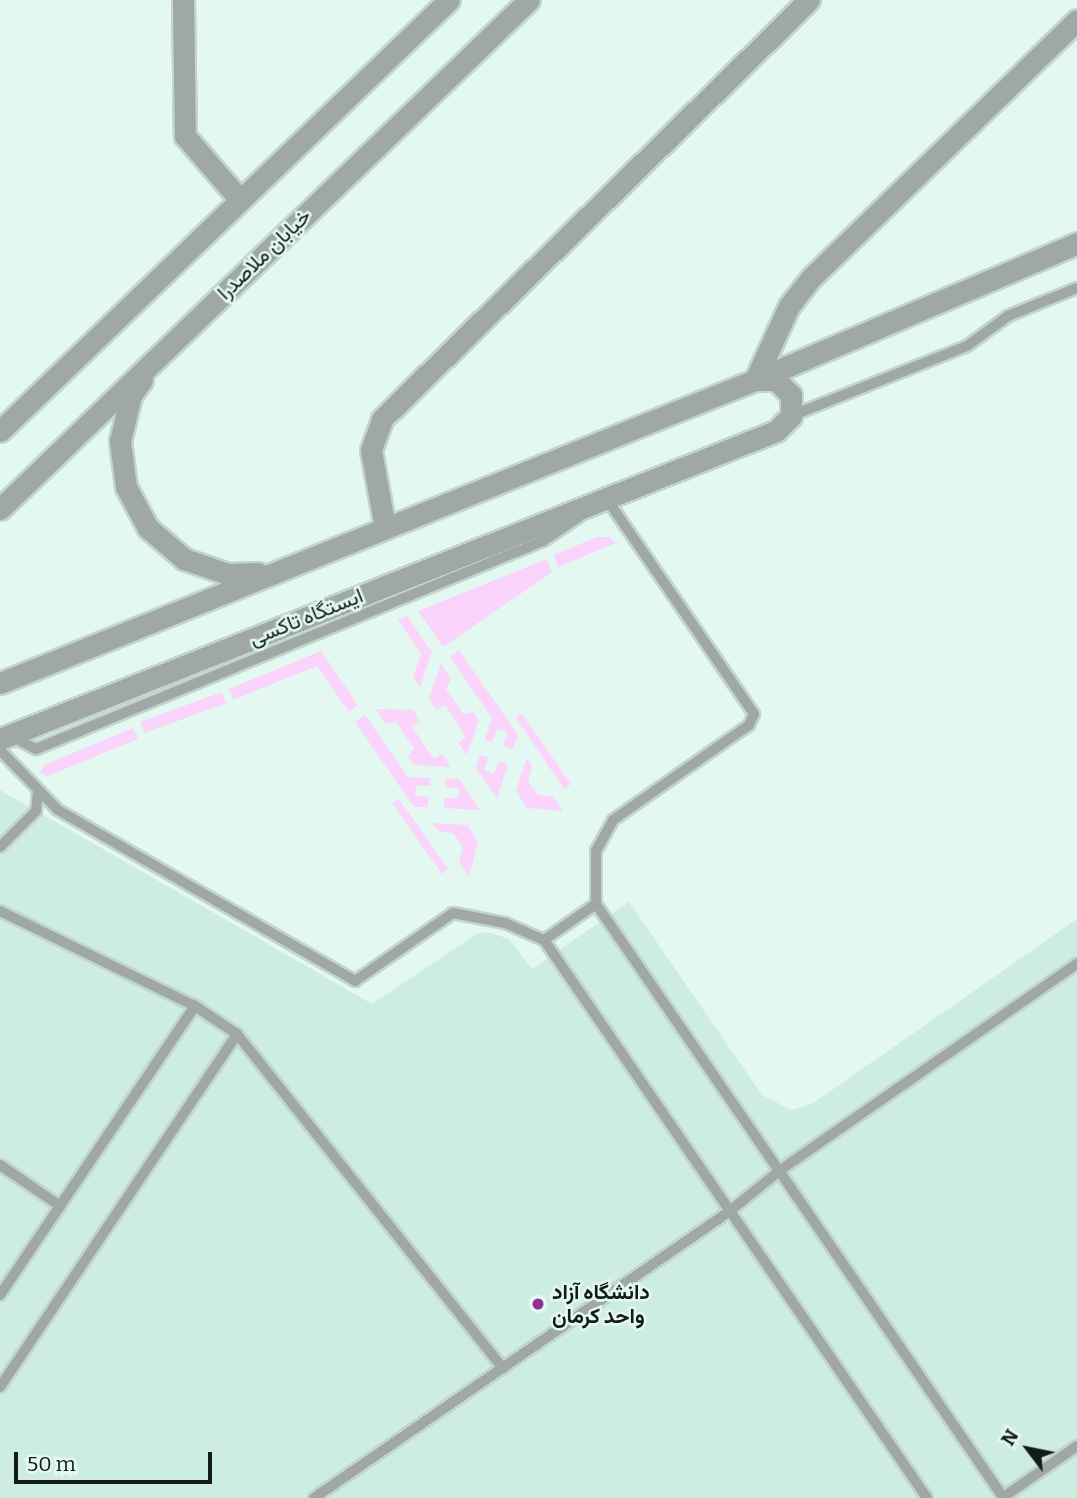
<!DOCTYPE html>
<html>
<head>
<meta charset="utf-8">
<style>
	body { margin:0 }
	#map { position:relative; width:1077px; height:1498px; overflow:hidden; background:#e2f8f1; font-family:Bitter,Vazirmatn,serif }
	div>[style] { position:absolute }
	.built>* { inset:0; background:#cdece2 }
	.green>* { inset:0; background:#fad4fa; transform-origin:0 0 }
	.roads { filter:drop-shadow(2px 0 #c1d5ce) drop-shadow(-2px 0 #c1d5ce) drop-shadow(0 2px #c1d5ce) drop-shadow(0 -2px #c1d5ce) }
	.service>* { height:10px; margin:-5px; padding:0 5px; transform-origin:5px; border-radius:5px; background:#9fa8a5 }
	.minor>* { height:21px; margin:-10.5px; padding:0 10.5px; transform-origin:10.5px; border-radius:10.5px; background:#9fa8a5 }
	.tertiary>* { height:21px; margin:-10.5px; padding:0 10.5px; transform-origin:10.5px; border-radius:10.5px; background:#9fa8a5 }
	.dots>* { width:19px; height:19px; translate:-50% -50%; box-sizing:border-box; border:4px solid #e2f8f1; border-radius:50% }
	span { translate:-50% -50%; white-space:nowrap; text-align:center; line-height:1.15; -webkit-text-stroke:5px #e2f8f1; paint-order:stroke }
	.street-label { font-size:21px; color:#131b18 }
	.poi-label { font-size:21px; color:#131b18; font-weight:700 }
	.left { translate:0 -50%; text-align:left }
	.north { position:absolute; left:993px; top:1414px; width:70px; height:70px; -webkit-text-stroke:5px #e2f8f1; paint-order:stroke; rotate:302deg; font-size:19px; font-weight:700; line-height:28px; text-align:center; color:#131b18 }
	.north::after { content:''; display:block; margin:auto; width:24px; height:32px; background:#131b18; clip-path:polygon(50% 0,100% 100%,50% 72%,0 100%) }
	.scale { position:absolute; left:14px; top:1452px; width:198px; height:32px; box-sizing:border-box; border:4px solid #131b18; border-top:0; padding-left:9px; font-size:21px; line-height:24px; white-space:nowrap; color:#131b18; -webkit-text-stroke:5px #e2f8f1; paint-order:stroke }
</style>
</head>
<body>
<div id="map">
	<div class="built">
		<div style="clip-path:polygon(0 790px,372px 1004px,477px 934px,488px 932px,509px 939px,532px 969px,629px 902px,762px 1095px,791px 1110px,812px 1104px,1077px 919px,1077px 1498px,0 1498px)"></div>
	</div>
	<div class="green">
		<div style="clip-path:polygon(597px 537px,609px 537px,616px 543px,558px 567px,554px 555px)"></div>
		<div style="clip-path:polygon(547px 559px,552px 572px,443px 647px,418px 611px)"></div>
		<div style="clip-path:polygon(407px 616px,432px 652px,420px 687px,413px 677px,421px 654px,398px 620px)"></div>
		<div style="clip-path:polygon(459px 650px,518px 735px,513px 749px,503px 746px,508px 732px,497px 729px,492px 742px,485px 740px,492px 718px,450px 657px)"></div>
		<div style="clip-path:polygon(321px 651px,358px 705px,349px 712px,317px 666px,233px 700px,229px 689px)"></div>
		<div style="clip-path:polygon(441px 664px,451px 679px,446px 689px,463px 714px,473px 712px,479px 720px,467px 755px,458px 743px,466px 737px,445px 705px,436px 710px,429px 699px)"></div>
		<div style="left:222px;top:692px;width:12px;height:87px;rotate:70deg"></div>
		<div style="clip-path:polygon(376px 709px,413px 710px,420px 721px,412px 727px,434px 759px,442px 754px,451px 767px,414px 765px,408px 757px,414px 748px,396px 722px,386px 724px)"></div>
		<div style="clip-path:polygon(522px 714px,571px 784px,564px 789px,516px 718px)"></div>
		<div style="clip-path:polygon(365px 715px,408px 777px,430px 778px,430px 786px,416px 785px,415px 796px,429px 797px,428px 807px,414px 807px,355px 722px)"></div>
		<div style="clip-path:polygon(133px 728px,138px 739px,48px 776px,40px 773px,44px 765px)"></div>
		<div style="clip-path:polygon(480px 755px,488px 757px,484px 770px,494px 774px,499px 761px,508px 764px,497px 798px,476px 768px)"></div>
		<div style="clip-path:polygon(527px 758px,532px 766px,528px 781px,538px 795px,553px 797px,563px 811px,527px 808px,516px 791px)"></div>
		<div style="clip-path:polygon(446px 778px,459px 779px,480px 810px,444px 808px,445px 798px,458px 798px,459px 788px,445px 787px)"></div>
		<div style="left:399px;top:799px;width:86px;height:8px;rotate:55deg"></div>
		<div style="clip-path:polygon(432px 823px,467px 825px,478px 841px,469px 877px,459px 862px,463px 847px,453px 833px,438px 831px)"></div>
	</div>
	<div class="roads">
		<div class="service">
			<div style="left:791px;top:416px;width:189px;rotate:-21.7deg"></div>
			<div style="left:967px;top:346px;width:51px;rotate:-36.2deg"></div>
			<div style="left:1008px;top:316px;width:74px;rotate:-22.1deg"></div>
			<div style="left:13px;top:737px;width:26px;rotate:28deg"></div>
			<div style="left:36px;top:749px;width:548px;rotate:-22.31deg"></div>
			<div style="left:543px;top:541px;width:43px;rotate:-33.7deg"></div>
			<div style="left:0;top:750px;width:83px;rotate:46deg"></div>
			<div style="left:58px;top:810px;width:343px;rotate:29.9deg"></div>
			<div style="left:355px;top:981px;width:119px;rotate:-34.8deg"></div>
			<div style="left:453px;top:913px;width:53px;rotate:10.9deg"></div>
			<div style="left:505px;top:923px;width:43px;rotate:23.6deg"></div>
			<div style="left:544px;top:940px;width:63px;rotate:-34.7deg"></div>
			<div style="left:596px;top:904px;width:53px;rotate:-90deg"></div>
			<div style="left:596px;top:851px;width:35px;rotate:-61deg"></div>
			<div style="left:613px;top:820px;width:166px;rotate:-34.9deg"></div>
			<div style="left:749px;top:725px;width:12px;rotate:-66deg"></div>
			<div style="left:754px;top:714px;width:260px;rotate:-124.4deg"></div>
			<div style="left:607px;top:499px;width:4px;rotate:146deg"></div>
			<div style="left:0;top:847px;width:51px;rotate:-45deg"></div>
			<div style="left:36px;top:811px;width:18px;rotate:-84deg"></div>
			<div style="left:596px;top:904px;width:719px;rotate:55.54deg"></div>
			<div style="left:0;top:911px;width:217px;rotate:26deg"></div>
			<div style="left:195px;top:1006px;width:50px;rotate:33.7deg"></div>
			<div style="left:237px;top:1034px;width:427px;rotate:51.5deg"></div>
			<div style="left:544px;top:940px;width:677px;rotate:55.54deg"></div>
			<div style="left:0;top:1165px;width:73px;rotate:34.3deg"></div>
			<div style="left:0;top:1295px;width:349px;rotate:-56deg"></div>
			<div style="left:0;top:1387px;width:425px;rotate:-56.1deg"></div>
			<div style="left:314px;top:1498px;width:505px;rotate:-34.6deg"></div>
			<div style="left:730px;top:1211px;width:63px;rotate:-39.2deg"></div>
			<div style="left:779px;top:1171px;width:363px;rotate:-34.8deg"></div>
			<div style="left:1002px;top:1498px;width:91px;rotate:-34.7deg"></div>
		</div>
		<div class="minor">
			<div style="left:183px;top:0;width:136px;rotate:89.2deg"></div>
			<div style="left:185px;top:136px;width:84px;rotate:49.3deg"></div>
			<div style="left:755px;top:380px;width:81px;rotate:-65.3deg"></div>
			<div style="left:789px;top:306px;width:37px;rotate:-52deg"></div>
			<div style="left:812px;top:277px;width:369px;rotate:-44.1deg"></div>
			<div style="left:755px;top:380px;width:350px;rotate:-23deg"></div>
			<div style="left:385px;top:528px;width:79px;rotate:-100.2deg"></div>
			<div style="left:371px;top:450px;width:33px;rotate:-70deg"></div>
			<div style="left:382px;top:419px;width:598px;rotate:-44.46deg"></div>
		</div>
		<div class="tertiary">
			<div style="left:142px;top:380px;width:19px;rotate:126deg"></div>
			<div style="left:131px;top:395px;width:47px;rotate:103.4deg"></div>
			<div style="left:120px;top:441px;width:46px;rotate:82.6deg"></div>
			<div style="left:126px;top:487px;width:47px;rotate:61.8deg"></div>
			<div style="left:148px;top:528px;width:48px;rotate:40.7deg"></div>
			<div style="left:184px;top:559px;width:46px;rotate:18.8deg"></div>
			<div style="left:228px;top:574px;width:30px;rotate:-2deg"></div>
			<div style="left:0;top:431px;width:622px;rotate:-43.83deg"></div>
			<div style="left:0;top:509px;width:734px;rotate:-43.9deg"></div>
			<div style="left:0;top:683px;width:814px;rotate:-21.87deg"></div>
			<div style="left:755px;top:380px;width:21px"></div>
			<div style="left:776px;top:380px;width:21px;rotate:45deg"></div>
			<div style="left:791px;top:395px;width:21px;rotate:90deg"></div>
			<div style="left:791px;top:416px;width:21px;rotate:135deg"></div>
			<div style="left:776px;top:431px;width:835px;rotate:158.35deg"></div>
		</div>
	</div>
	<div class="dots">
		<div style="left:538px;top:1304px;background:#933097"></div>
	</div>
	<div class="street-label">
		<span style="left:264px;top:254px;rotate:-44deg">خیابان ملاصدرا</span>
		<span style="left:306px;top:617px;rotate:-22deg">ایستگاه تاکسی</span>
	</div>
	<div class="poi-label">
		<span class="left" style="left:552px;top:1304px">دانشگاه آزاد<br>واحد کرمان</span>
	</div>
	<div class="north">N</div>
	<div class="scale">50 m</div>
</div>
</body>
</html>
